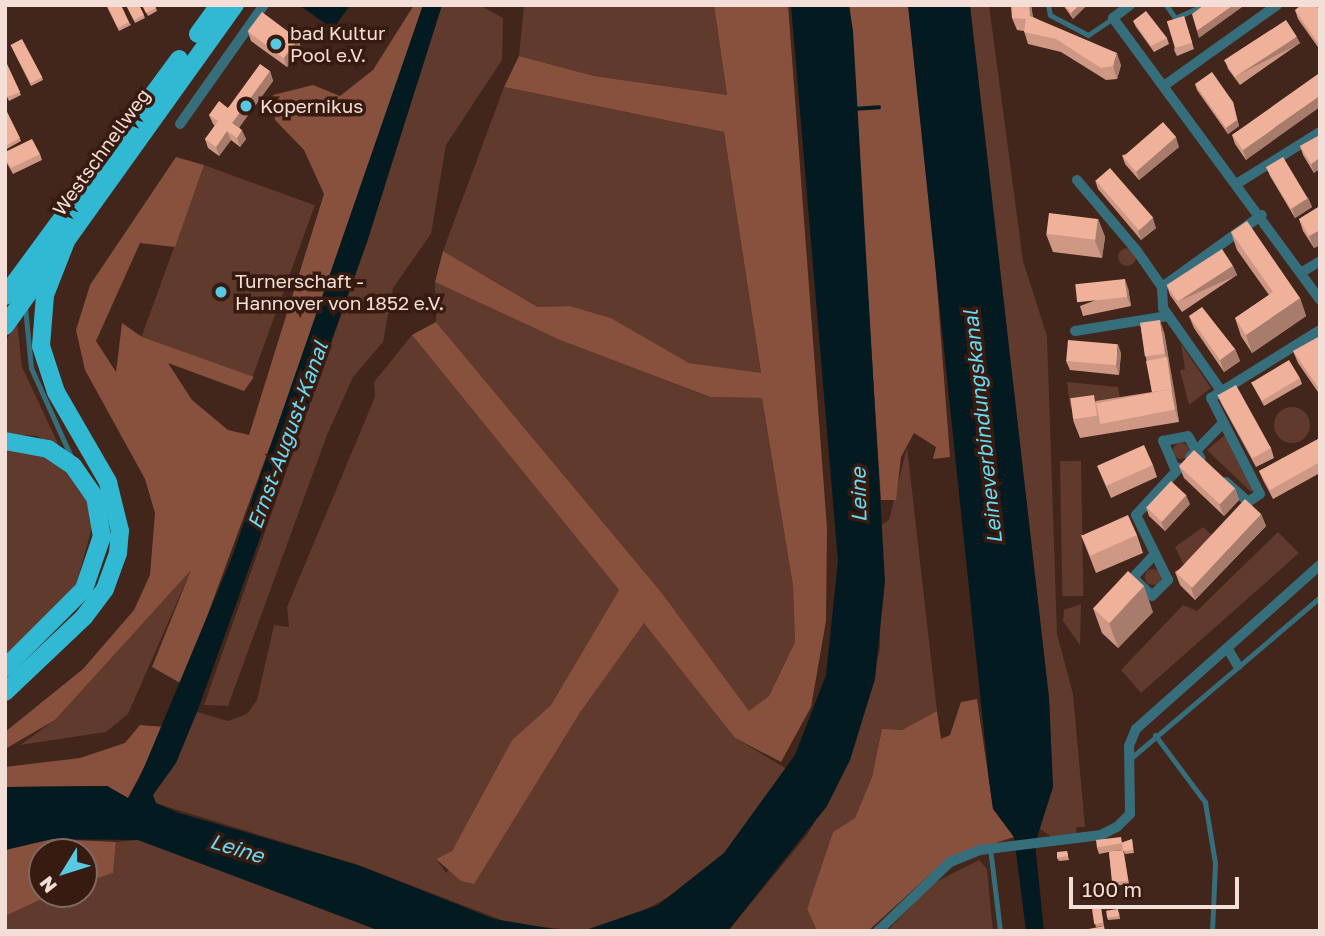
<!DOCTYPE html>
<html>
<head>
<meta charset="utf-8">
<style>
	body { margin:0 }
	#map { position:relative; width:1325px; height:936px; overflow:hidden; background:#42251b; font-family:"Golos Text",sans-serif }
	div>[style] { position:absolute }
	.green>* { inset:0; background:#5f3a2d; transform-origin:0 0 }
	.round { border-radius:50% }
	.forest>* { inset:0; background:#88513e }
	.water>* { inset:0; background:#031a20 }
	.stream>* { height:3.5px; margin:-1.75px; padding:0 1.75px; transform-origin:1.75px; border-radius:1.75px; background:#031a20 }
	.service>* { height:5px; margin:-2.5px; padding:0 2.5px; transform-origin:2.5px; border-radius:2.5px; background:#366e7c }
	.minor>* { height:10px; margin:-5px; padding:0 5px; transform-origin:5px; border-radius:5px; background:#366e7c }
	.trunk>* { height:18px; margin:-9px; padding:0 9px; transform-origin:9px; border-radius:9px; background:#31b9d4 }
	.wall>* { inset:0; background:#ce9885 }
	.shaded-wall>* { inset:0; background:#a87c6c; transform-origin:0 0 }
	.building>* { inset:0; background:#f0b19b; transform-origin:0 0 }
	.dots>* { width:19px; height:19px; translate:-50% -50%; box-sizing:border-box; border:4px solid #371b11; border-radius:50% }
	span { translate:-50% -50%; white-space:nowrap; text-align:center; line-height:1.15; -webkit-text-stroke:7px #371b11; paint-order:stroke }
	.poi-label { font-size:19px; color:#f3dfd8 }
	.left { translate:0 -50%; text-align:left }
	.street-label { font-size:19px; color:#f3dfd8 }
	.water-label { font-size:21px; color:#67daf4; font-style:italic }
	.frame { position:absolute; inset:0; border:7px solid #f3dfd8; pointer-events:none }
	.north { position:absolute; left:28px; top:838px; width:70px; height:70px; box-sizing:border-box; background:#371b11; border:2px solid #826961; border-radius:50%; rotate:232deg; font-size:19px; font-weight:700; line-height:28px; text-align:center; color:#f3dfd8 }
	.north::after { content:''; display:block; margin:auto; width:24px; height:32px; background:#57c9e2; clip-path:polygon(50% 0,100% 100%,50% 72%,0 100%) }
	.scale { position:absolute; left:1069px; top:877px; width:170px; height:32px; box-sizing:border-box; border:4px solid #f3dfd8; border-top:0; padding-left:9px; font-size:21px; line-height:24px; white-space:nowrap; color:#f3dfd8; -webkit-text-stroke:5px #371b11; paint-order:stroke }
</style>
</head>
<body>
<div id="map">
	<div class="green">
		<div style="clip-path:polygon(442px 5px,479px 5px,503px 18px,502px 60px,446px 145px,431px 234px,393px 288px,383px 342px,353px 377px,327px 435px,228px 706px,204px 705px,367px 242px)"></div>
		<div style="clip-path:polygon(524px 5px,714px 5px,727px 95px,594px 76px,519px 56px)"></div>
		<div style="clip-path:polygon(970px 5px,989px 5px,1023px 261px,1047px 336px,1057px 634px,1073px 694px,1085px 827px,1076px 827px,1077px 838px,1056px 840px,1039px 828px,1053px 787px,1049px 698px)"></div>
		<div style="clip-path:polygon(504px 87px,724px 132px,761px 374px,689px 363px,611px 318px,570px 306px,539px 307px,443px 251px)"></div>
		<div style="left:204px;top:165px;width:118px;height:183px;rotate:20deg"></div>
		<div class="round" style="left:1118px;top:248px;width:18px;height:18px"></div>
		<div style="clip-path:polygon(435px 282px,560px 340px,709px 397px,762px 398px,793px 586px,795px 642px,769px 696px,749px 712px,661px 592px,436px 322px)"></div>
		<div style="clip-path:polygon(17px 323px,22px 367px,60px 448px,37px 436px,5px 434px,5px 342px)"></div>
		<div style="clip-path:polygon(412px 335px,619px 590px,551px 705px,512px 740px,452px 851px,436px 859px,446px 873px,579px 714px,644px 622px,735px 738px,787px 769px,724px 853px,677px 892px,629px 919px,583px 931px,512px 924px,358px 865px,155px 803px,153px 795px,197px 712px,228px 721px,247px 714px,257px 700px,274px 625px,289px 627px,287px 607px,375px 397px,374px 382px)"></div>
		<div style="clip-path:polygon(1181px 344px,1211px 388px,1189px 405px,1180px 370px,1185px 369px)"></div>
		<div style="clip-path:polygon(1067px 382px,1118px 387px,1120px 398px,1070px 407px)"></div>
		<div class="round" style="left:1274px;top:407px;width:36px;height:36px"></div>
		<div style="clip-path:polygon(1226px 434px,1253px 490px,1251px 492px,1207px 450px)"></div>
		<div class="round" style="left:1173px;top:443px;width:16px;height:16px"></div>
		<div style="clip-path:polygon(907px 447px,937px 711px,902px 730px,882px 730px,872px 777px,855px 818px,833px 832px,807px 909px,817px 931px,728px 931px,807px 835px,850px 760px,880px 649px,880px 526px,889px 520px)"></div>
		<div style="clip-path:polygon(5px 448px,34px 452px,61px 466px,86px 500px,93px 524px,76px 585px,5px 657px)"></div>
		<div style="left:1081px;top:461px;width:135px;height:21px;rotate:89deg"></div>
		<div style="clip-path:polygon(1203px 527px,1213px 536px,1184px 566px,1175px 547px)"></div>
		<div style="clip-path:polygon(1278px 532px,1299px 553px,1141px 693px,1121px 670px,1183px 605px,1197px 611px)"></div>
		<div style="clip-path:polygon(192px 568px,128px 714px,106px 732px,20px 745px,55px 720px)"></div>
		<div class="round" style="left:1145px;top:569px;width:16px;height:16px"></div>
		<div style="clip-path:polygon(1081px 604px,1080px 645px,1063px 621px,1064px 610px)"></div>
		<div style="clip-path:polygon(138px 840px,247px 878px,380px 931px,5px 931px,5px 916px,42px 897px,84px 894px,84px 883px,113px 873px,116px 842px)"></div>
		<div style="clip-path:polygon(979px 860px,987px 869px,993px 931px,887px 931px,932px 884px)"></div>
	</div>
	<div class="forest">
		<div style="clip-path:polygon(414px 5px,423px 5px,348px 235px,182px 684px,152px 667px,191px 570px,55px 720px,5px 749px,5px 732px,83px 669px,134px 610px,150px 575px,155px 513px,145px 479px,85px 370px,76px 330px,90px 285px,176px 157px,204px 165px,175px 247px,140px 243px,96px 341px,116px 372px,122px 323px,142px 337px,254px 377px,244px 391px,168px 363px,192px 400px,228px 430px,249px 435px,324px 194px,304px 150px,275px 120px,273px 95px,313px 85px,340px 96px,373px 70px)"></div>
		<div style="clip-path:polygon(714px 5px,788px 5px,827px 528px,826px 621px,811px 707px,781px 762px,735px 738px,644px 623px,579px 714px,474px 884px,461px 881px,436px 859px,452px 851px,512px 740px,551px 705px,619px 590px,412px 335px,436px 322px,661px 592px,749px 711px,769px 696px,795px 642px,793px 586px,762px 398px,710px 397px,560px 340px,435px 282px,443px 251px,538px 307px,570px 306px,611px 318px,689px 363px,761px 373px,724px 132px,504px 87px,519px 56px,594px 76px,727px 95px)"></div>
		<div style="clip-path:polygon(849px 5px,908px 5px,927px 155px,950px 457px,933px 459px,936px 447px,914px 433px,901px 457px,896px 500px,881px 500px)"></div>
		<div style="clip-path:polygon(977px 699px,993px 808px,1014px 837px,947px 859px,868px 931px,817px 931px,807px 909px,833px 832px,855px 818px,872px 777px,882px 729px,902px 730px,937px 711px,941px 739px,950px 735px,961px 702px)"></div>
		<div style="clip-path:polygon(140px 725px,165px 727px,128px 798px,107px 786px,5px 787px,5px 767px,80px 758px,125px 743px)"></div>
		<div style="clip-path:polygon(52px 839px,116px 842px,113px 873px,84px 883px,84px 852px,42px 852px,42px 894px,52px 894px,5px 916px,5px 850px)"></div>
	</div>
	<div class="water">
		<div style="clip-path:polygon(299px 5px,350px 5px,333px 29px)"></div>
		<div style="clip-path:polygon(423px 5px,442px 5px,367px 242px,197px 712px,176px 763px,153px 795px,156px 803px,179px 813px,358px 865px,494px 919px,565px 931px,380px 931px,138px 840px,52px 839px,5px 850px,5px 787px,107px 786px,128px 798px,140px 777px,232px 557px)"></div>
		<div style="clip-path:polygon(791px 5px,849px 5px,853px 31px,885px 581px,875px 679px,850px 760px,827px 806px,728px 931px,583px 931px,658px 905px,724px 853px,795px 755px,826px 675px,838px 561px)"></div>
		<div style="clip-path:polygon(908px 5px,970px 5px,971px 15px,1049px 698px,1053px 787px,1035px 844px,1044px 931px,1026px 931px,1014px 837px,993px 809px,989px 780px)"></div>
	</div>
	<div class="stream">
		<div style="left:853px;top:109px;width:26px;rotate:-4deg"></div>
	</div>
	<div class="service">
		<div style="left:1048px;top:5px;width:10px;rotate:79deg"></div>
		<div style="left:1050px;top:15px;width:43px;rotate:27.8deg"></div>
		<div style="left:1088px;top:35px;width:30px;rotate:-34deg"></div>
		<div style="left:1166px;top:5px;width:16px;rotate:55deg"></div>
		<div style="left:1175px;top:18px;width:32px;rotate:-24deg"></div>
		<div style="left:25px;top:307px;width:61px;rotate:84.4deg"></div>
		<div style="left:31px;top:368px;width:100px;rotate:65.7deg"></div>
		<div style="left:1155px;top:735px;width:84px;rotate:53.3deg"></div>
		<div style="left:1205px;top:802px;width:62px;rotate:80.7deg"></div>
		<div style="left:1215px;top:863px;width:68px;rotate:92.5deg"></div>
		<div style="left:1131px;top:758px;width:248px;rotate:-40.4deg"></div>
		<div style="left:990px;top:848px;width:84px;rotate:83.1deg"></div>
	</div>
	<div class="minor">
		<div style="left:1130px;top:5px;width:21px;rotate:143deg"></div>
		<div style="left:1113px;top:18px;width:350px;rotate:53.7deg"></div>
		<div style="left:1165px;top:85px;width:138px;rotate:-35.5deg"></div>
		<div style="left:180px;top:124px;width:146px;rotate:-54.8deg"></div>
		<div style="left:1077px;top:180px;width:93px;rotate:49.8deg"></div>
		<div style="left:1137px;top:251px;width:44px;rotate:55.2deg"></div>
		<div style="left:1162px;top:287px;width:21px;rotate:87deg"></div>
		<div style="left:1163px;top:308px;width:103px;rotate:54.9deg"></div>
		<div style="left:1238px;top:183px;width:97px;rotate:-31.9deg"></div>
		<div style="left:1302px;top:272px;width:21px;rotate:-31deg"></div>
		<div style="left:1162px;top:287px;width:123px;rotate:-35.8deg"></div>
		<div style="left:1075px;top:331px;width:94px;rotate:-9.2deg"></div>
		<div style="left:1190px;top:457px;width:46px;rotate:-45.9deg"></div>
		<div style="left:1176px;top:471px;width:33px;rotate:-113deg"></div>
		<div style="left:1163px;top:441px;width:25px;rotate:-11deg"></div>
		<div style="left:1188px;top:436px;width:26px;rotate:61deg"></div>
		<div style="left:1226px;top:482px;width:30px;rotate:42deg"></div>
		<div style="left:1248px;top:502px;width:14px;rotate:-34deg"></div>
		<div style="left:1260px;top:494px;width:108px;rotate:-117deg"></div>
		<div style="left:1211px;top:398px;width:128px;rotate:-32deg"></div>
		<div style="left:1155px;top:554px;width:33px;rotate:133deg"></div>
		<div style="left:1133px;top:578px;width:26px;rotate:43deg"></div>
		<div style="left:1152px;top:596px;width:23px;rotate:-45deg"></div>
		<div style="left:1168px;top:580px;width:72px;rotate:-116.2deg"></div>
		<div style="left:1136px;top:515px;width:64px;rotate:-47.5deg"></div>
		<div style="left:1229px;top:651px;width:17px;rotate:59deg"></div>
		<div style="left:878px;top:931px;width:100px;rotate:-43.8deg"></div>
		<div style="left:950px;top:862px;width:32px;rotate:-22deg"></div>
		<div style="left:980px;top:850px;width:122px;rotate:-7.1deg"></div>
		<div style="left:1101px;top:835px;width:18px;rotate:-27deg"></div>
		<div style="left:1117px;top:827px;width:18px;rotate:-45deg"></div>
		<div style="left:1130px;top:814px;width:68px;rotate:-90.8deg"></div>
		<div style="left:1129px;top:746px;width:18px;rotate:-68deg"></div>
		<div style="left:1136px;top:729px;width:246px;rotate:-41.7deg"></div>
	</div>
	<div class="trunk">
		<div style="left:198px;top:34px;width:36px;rotate:-54deg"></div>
		<div style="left:5px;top:296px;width:294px;rotate:-53.7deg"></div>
		<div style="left:5px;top:326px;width:395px;rotate:-54.4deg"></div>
		<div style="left:5px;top:441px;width:44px;rotate:10.5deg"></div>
		<div style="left:48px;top:449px;width:30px;rotate:34deg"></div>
		<div style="left:73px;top:466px;width:38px;rotate:55deg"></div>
		<div style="left:95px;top:497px;width:40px;rotate:80deg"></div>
		<div style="left:102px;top:536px;width:56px;rotate:108.8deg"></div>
		<div style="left:84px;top:589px;width:112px;rotate:135deg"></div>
		<div style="left:5px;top:692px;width:109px;rotate:-43.5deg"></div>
		<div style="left:84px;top:617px;width:35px;rotate:-53deg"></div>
		<div style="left:105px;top:589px;width:38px;rotate:-70deg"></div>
		<div style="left:118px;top:553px;width:22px;rotate:-85deg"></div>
		<div style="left:120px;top:531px;width:50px;rotate:-103.8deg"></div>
		<div style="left:108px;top:482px;width:104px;rotate:-120deg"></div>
		<div style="left:56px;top:392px;width:48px;rotate:-108.1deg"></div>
		<div style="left:41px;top:346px;width:51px;rotate:-85.5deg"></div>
		<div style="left:45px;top:295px;width:74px;rotate:-68.6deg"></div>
	</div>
	<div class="wall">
		<div style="clip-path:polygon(106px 5px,129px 22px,131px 25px,119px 31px)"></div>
		<div style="clip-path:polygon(126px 5px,139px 5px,145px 18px,135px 23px)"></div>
		<div style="clip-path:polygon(142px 5px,156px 8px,157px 11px,148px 16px)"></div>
		<div style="clip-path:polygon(1031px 5px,1033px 17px,1121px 65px,1117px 79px,1106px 80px,1061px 52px,1028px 44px,1024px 31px,1017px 30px,1012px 18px)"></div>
		<div style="clip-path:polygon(1063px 5px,1087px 5px,1073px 19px)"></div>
		<div style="clip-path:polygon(1295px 10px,1320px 11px,1320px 50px,1298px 19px)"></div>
		<div style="clip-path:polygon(1184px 16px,1194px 49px,1177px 56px,1174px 50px)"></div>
		<div style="clip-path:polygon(1133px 21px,1167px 38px,1169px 44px,1154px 52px,1136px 27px)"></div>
		<div style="clip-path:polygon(248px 32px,298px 39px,301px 48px,287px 67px,251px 41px)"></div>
		<div style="clip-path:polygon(1300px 43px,1240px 85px,1228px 69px,1226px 63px)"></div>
		<div style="clip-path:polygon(12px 48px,42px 77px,43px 80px,31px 86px)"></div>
		<div style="clip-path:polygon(5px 60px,21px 95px,9px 101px,5px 93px)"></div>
		<div style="clip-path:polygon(270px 71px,273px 81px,239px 127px,246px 139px,240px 147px,231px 140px,219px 156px,208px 148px,205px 139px,215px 126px,213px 124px,209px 115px,228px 108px)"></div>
		<div style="clip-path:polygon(1320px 77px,1246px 160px,1235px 144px,1232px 135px)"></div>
		<div style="clip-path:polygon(1195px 84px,1233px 102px,1239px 126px,1228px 134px,1197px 90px)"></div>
		<div style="clip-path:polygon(5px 108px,21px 141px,5px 150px)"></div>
		<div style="clip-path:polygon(1320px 135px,1314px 173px,1303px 155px,1300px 146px)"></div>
		<div style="clip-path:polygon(1179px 147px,1139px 180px,1125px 164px,1122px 155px)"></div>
		<div style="clip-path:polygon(5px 152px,40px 154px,42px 160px,13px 174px,5px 160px)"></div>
		<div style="clip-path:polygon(1266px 167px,1308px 198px,1312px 207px,1295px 218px,1270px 176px)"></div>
		<div style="clip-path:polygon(1095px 180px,1156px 228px,1141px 240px,1098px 189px)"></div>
		<div style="clip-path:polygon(1320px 206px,1320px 245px,1314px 248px,1303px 231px,1299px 219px)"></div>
		<div style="clip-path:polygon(1098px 219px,1105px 237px,1102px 258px,1053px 252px,1046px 234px)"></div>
		<div style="clip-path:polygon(1231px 232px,1300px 298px,1306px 316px,1252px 353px,1241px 336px,1235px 318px,1269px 295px,1237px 250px)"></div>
		<div style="clip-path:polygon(1233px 266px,1237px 275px,1182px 312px,1170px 295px,1167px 286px)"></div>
		<div style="clip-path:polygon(1128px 288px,1131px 306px,1083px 316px,1080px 306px)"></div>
		<div style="clip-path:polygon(1189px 316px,1235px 349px,1240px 361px,1224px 372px,1194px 328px)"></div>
		<div style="clip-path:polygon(1140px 323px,1164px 332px,1179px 422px,1080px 438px,1073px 420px,1096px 401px,1152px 392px)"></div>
		<div style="clip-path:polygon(1320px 340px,1320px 395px,1298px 363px,1293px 351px)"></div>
		<div style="clip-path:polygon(1121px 353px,1119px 375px,1070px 370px,1066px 361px)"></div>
		<div style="clip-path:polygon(1300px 378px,1302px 384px,1264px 406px,1251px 382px)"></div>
		<div style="clip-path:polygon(1217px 394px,1271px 448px,1274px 458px,1256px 467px,1221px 403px)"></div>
		<div style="clip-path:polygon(1320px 438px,1320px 473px,1273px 499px,1263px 480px,1259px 471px)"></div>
		<div style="clip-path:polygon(1153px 465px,1157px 477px,1111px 498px,1097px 466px)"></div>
		<div style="clip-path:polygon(1179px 466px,1235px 488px,1239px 500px,1224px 516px,1184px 478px)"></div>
		<div style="clip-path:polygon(1190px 504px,1165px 531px,1149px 516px,1146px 507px)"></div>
		<div style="clip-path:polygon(1261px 514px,1266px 526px,1195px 600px,1180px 585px,1175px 572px)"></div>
		<div style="clip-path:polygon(1081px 535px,1137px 535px,1143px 553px,1096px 573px)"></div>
		<div style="clip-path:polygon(1093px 608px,1153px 612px,1118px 648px,1102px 633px)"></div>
		<div style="clip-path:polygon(1132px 839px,1134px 853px,1125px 854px,1123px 850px,1115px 851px,1124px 853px,1129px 884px,1113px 886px,1109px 852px,1099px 854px,1097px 848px,1123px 842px)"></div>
		<div style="clip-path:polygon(1067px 851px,1069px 860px,1059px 861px,1057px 858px)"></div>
		<div style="clip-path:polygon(1101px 908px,1104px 926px,1096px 927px,1095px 924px)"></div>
		<div style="clip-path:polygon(1119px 912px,1120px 919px,1108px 920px,1107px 917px)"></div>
	</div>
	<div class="shaded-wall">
		<div style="clip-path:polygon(1029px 5px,1031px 5px,1034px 28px,1030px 16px)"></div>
		<div style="clip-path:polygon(1079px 5px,1087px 5px,1073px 19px,1071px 13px)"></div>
		<div style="clip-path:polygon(1234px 5px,1245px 5px,1199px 38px,1197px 31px)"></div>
		<div style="left:1297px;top:37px;width:7px;height:72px;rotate:63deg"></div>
		<div style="clip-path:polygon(298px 39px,301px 48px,287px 67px,284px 58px)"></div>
		<div style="clip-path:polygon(1117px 53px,1121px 65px,1117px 79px,1113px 66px)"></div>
		<div style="clip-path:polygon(270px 71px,273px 81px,236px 132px,232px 123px)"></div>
		<div style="clip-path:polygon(1320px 96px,1320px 107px,1246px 160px,1243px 150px)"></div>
		<div style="clip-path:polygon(1233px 102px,1239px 126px,1228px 134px,1226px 128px)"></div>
		<div style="clip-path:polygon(242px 130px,246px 139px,240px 147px,237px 138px)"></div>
		<div style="clip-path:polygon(227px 131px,231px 140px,219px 156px,216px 147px)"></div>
		<div style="clip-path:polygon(1176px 137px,1179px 147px,1139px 180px,1136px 171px)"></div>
		<div style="clip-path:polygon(1320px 158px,1320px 169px,1314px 173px,1311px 164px)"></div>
		<div style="clip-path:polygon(1308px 198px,1312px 207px,1295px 218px,1292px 209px)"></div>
		<div style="clip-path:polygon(1153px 218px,1156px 228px,1141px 240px,1138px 231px)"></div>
		<div style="clip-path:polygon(1098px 219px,1105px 237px,1102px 258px,1095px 241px)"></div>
		<div style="clip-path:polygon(1320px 230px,1320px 245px,1314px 248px,1309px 236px)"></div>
		<div style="left:1233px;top:266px;width:10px;height:66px;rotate:66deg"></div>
		<div style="clip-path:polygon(1125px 279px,1128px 288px,1131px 306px,1127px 297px)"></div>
		<div style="clip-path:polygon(1300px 298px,1306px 316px,1252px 353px,1246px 335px)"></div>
		<div style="clip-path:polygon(1160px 320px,1164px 332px,1170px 366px,1165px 354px)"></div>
		<div style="clip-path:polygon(1118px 344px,1121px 353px,1119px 375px,1116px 366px)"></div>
		<div style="clip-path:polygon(1235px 349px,1240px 361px,1224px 372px,1220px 360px)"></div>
		<div style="clip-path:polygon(1167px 357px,1170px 366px,1176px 401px,1172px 392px)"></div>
		<div style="clip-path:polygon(1171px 389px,1176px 401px,1179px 422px,1175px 410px)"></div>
		<div style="clip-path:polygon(1235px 488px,1239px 500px,1224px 516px,1219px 504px)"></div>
		<div style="clip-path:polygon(1186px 495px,1190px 504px,1165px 531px,1161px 522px)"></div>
		<div style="clip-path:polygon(1261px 514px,1266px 526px,1195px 600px,1191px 588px)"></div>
		<div style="clip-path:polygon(1144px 586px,1153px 612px,1118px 648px,1109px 623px)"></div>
	</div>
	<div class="building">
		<div style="clip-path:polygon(107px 5px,121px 5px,129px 22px,118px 28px)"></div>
		<div style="clip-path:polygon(126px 5px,139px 5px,144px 15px,134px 20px)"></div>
		<div style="clip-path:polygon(142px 5px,155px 5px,156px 8px,146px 13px)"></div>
		<div style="clip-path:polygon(1011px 5px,1029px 5px,1030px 16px,1117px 53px,1113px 66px,1101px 68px,1056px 39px,1024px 32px,1026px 19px,1012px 18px)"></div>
		<div style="clip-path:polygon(1065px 5px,1079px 5px,1071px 13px)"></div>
		<div style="clip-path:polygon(1204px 5px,1234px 5px,1197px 31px,1192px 14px)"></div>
		<div style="clip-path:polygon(1301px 5px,1316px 5px,1320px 11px,1320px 46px,1295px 10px)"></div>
		<div style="clip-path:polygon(1146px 11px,1167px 38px,1151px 46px,1133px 21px)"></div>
		<div style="left:262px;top:12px;width:45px;height:24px;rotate:37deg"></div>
		<div style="left:1184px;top:16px;width:28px;height:18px;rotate:73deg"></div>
		<div style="left:1286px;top:20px;width:20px;height:74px;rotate:57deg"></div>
		<div style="left:22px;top:39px;width:43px;height:13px;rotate:62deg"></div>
		<div style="clip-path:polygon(5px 60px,20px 92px,8px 97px,5px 92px)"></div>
		<div style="clip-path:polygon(260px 64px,270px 71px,232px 123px,242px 130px,237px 138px,227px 131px,216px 147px,205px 139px,218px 121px,209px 115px,219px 101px,228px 108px)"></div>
		<div style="clip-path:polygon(1212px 72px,1233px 102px,1237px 120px,1226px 128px,1195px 84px)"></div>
		<div style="clip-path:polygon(1318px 74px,1320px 77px,1320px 96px,1243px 150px,1232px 135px)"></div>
		<div style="clip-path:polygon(5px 108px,20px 138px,5px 146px)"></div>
		<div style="left:1163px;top:122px;width:20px;height:53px;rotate:49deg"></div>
		<div style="clip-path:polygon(1320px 135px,1320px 158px,1311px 164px,1300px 146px)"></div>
		<div style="clip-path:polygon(32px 139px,40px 154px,11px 168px,5px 158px,5px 152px)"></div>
		<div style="left:1283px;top:157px;width:48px;height:20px;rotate:59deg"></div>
		<div style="left:1110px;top:168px;width:66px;height:19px;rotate:49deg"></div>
		<div style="clip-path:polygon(1320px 206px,1320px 230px,1309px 236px,1299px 219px)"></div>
		<div style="left:1049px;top:213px;width:49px;height:21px;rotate:7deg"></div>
		<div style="clip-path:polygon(1247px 221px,1300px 298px,1246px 335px,1235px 318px,1273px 292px,1231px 232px)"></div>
		<div style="left:1222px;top:249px;width:20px;height:66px;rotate:57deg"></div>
		<div style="left:1125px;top:279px;width:18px;height:50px;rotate:84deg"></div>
		<div style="clip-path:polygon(1202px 307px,1235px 349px,1220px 360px,1189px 316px)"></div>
		<div style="left:1160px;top:320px;width:34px;height:20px;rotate:82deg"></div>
		<div style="clip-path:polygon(1318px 337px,1320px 340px,1320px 390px,1293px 351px)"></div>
		<div style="left:1068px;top:340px;width:50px;height:21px;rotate:5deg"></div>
		<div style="clip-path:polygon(1167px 357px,1172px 392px,1171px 389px,1152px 392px,1146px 361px)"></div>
		<div style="left:1289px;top:360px;width:21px;height:44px;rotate:59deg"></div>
		<div style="left:1236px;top:385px;width:72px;height:21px;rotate:61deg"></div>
		<div style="left:1171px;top:389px;width:21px;height:76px;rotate:79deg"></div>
		<div style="left:1094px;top:395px;width:21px;height:24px;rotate:82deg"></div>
		<div style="clip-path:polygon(1320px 438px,1320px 462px,1270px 490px,1259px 471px)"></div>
		<div style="left:1144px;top:445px;width:22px;height:51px;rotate:66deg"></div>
		<div style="left:1194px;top:450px;width:56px;height:22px;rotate:43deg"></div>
		<div style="left:1171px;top:481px;width:21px;height:36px;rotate:43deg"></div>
		<div style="left:1245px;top:499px;width:22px;height:101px;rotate:43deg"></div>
		<div style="left:1128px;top:515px;width:22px;height:51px;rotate:66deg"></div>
		<div style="left:1128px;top:571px;width:22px;height:51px;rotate:43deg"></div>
		<div style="clip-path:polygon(1121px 837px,1122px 843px,1097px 848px,1096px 840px)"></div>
		<div style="clip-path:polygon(1132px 839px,1133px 850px,1123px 851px,1122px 843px)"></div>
		<div style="clip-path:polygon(1123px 850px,1128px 881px,1112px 882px,1109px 852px)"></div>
		<div style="clip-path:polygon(1067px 851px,1068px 856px,1057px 858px,1057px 852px)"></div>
		<div style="left:1101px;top:908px;width:15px;height:9px;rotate:82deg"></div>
		<div style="left:1118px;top:909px;width:7px;height:12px;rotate:82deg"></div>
		<div style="clip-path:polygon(1104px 926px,1105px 931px,1078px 931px)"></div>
	</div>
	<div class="dots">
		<div style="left:276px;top:44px;background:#57c9e2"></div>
		<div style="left:246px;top:106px;background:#57c9e2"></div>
		<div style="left:221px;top:292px;background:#57c9e2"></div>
	</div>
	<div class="poi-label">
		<span class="left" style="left:290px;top:44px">bad Kultur<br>Pool e.V.</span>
		<span class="left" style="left:260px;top:106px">Kopernikus</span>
		<span class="left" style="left:235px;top:292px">Turnerschaft -<br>Hannover von 1852 e.V.</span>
	</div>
	<div class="street-label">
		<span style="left:101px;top:152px;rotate:-54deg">Westschnellweg</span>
	</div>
	<div class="water-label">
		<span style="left:982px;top:427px;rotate:-96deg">Leineverbindungskanal</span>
		<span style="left:287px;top:435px;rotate:-70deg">Ernst-August-Kanal</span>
		<span style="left:858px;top:495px;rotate:-91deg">Leine</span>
		<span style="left:237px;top:848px;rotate:17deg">Leine</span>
	</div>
	<div class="frame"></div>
	<div class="north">N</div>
	<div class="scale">100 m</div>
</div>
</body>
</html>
